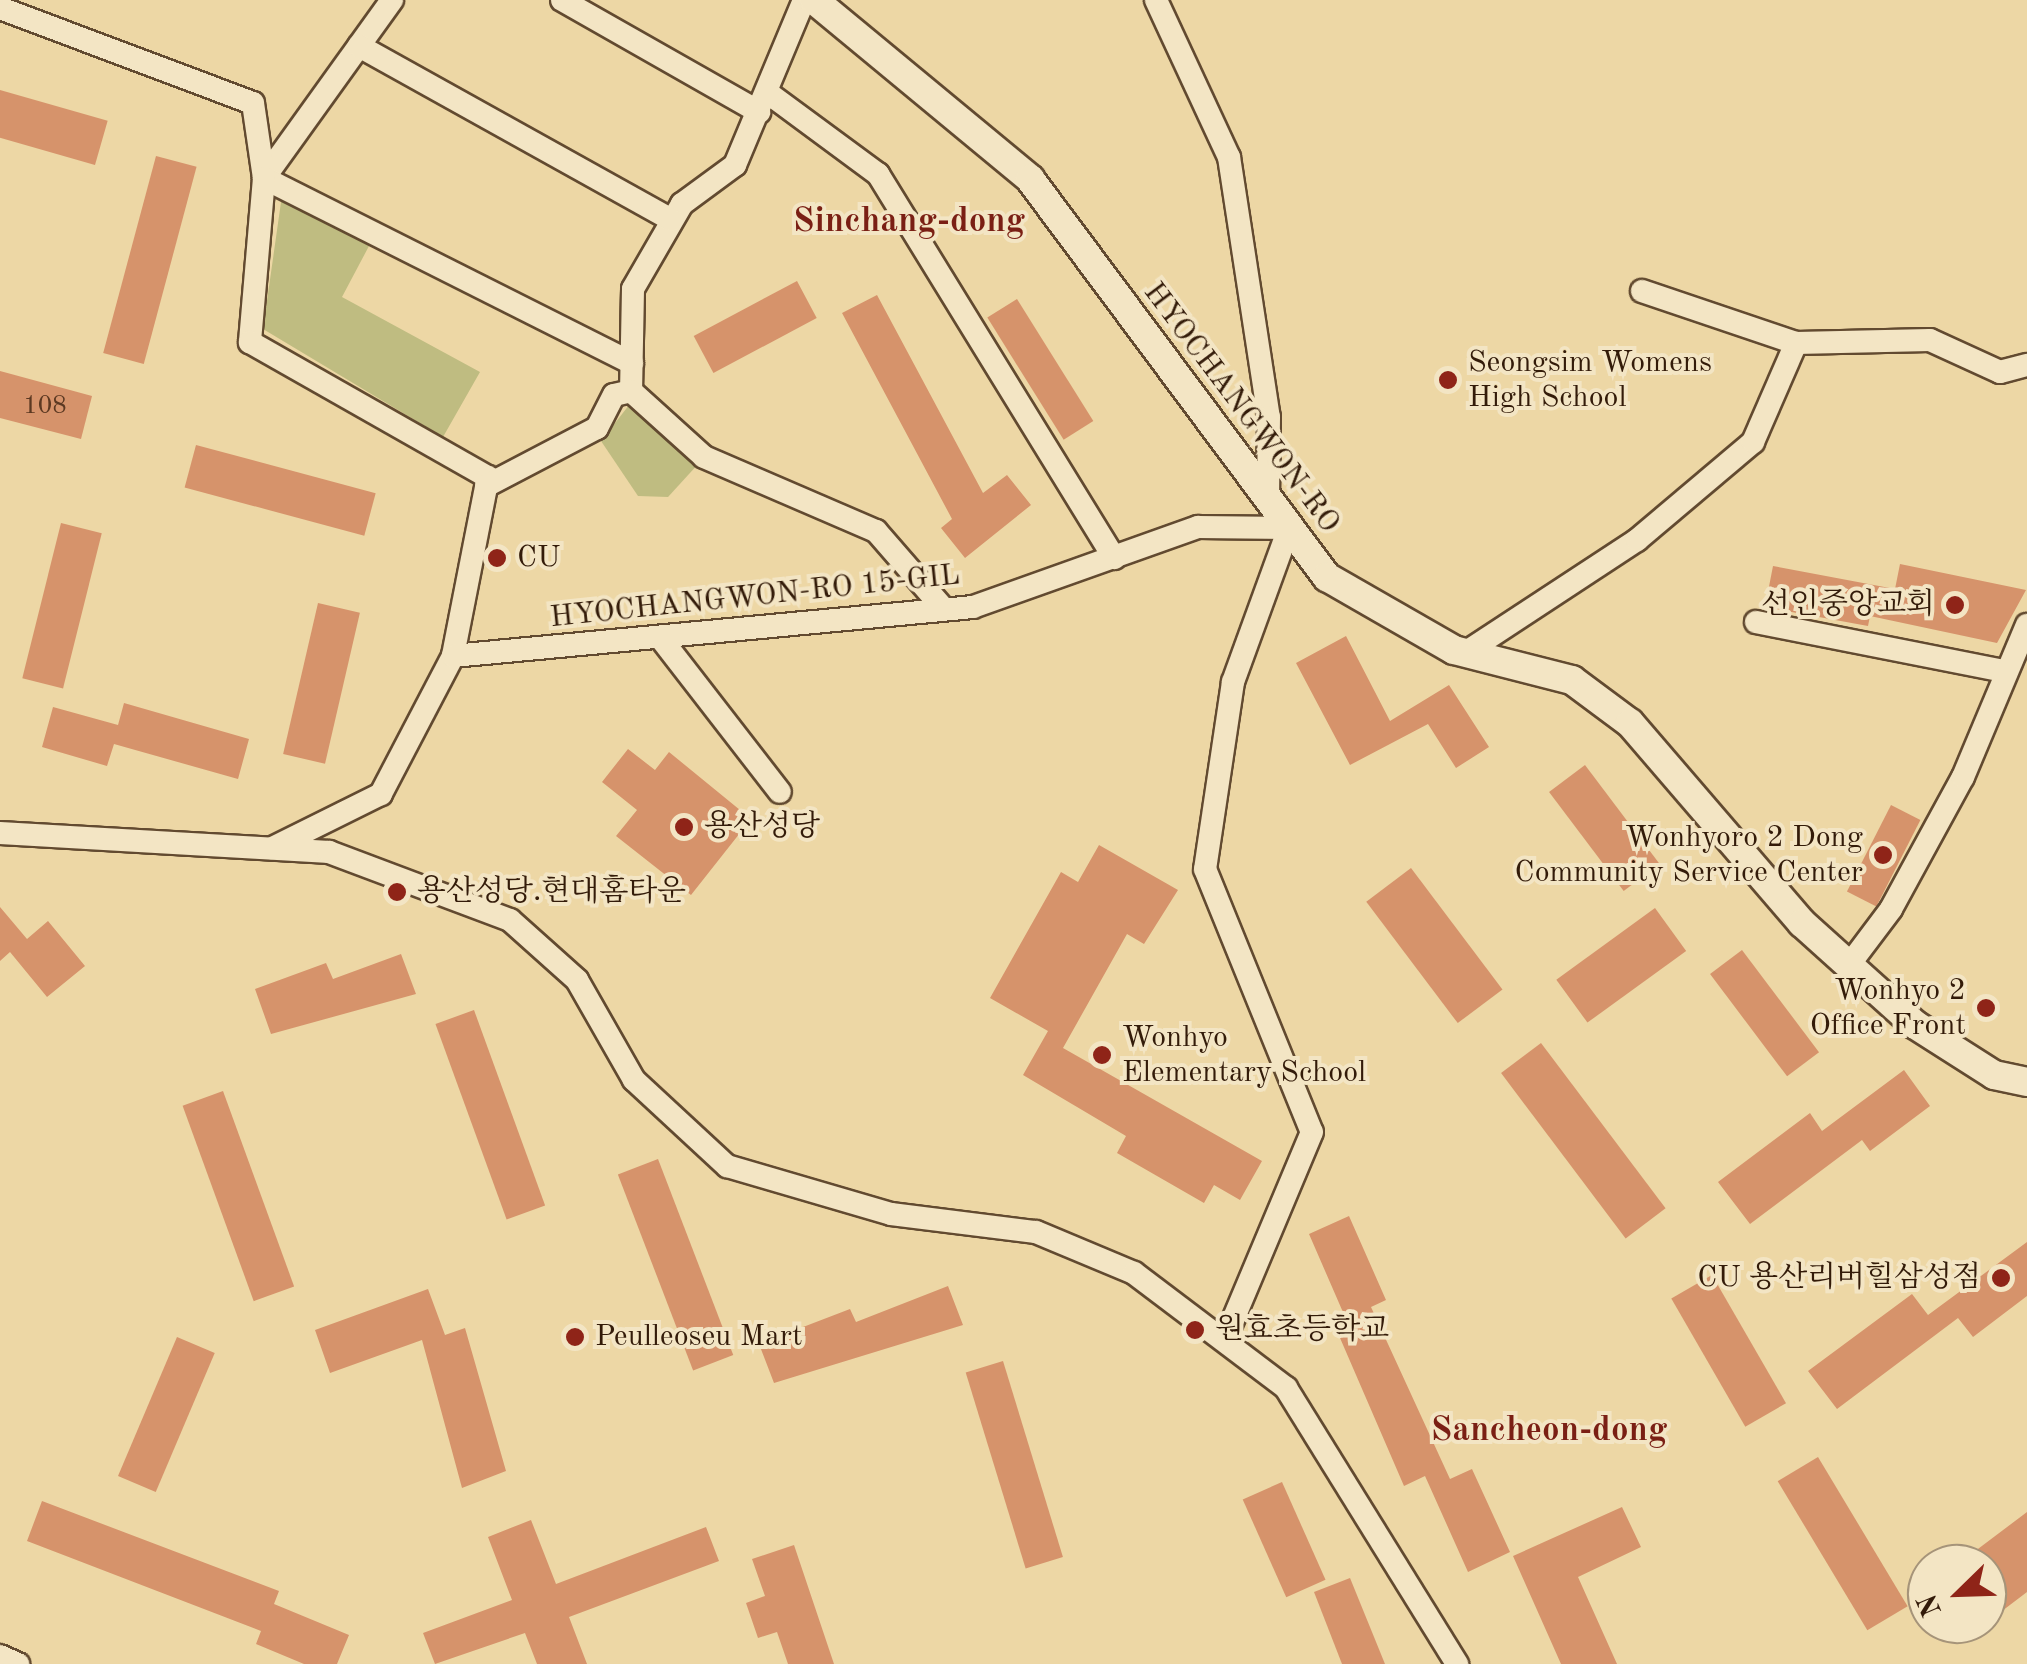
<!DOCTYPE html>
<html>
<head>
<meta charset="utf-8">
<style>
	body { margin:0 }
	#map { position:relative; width:2027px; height:1664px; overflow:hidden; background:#edd7a5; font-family:"Old Standard TT","Noto Serif KR",serif }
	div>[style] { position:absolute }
	.green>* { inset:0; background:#bfbc81 }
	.building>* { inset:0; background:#d6936b; transform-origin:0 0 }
	.roads { filter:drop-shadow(2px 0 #624a30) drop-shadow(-2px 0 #624a30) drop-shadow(0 2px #624a30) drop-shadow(0 -2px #624a30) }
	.minor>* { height:22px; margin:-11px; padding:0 11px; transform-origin:11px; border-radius:11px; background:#f3e5c4 }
	.tertiary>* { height:28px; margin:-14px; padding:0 14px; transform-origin:14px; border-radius:14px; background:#f3e5c4 }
	.dots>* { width:28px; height:28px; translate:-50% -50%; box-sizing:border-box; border:5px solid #f3e5c4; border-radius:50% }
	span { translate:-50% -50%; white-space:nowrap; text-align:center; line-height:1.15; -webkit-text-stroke:8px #f3e5c4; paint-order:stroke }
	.number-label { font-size:25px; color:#5c3922 }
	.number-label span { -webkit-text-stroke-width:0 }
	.poi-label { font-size:30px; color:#331b09 }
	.left { translate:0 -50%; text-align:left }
	.right { translate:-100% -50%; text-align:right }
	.street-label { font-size:30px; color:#331b09 }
	.quarter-label { font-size:35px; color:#7a1f14; font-weight:700 }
	.north { position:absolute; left:1907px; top:1544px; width:100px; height:100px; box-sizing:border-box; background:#f3e5c4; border:2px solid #a69479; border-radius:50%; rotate:247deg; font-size:28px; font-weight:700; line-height:40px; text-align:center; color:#331b09 }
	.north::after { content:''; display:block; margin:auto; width:35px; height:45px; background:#8f2418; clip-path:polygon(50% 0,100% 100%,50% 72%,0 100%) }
</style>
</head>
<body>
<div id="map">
	<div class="green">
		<div style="clip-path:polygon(282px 195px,369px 246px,342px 297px,480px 372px,443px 437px,263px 329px)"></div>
		<div style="clip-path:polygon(633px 400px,700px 462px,668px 497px,638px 496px,601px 441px)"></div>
	</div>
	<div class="building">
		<div style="left:0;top:90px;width:112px;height:46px;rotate:16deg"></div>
		<div style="left:156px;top:156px;width:42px;height:204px;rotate:15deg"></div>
		<div style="left:797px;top:281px;width:42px;height:117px;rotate:62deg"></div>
		<div style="clip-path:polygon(877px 295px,983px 493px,1007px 475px,1031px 505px,965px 558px,941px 528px,952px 519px,842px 313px)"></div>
		<div style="left:1017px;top:299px;width:144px;height:35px;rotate:58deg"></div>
		<div style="clip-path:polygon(0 371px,92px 396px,81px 439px,0 418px)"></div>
		<div style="left:196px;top:445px;width:186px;height:44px;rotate:15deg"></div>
		<div style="left:61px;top:523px;width:42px;height:160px;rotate:14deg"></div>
		<div style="clip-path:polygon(1900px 564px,2026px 590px,1997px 643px,1870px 616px,1868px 626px,1765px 607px,1773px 566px,1895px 589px)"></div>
		<div style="left:318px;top:603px;width:43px;height:155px;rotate:13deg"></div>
		<div style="clip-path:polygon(1346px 636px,1390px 721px,1449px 685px,1489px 747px,1456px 768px,1428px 724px,1350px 765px,1296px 663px)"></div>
		<div style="clip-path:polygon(124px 703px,249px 739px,238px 779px,114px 744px,107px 766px,42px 747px,53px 707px,118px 725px)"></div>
		<div style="clip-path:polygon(628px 749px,655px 770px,669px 752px,751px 819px,691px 895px,616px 836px,637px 810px,602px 782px)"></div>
		<div style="left:1585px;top:765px;width:124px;height:45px;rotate:53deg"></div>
		<div style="left:1891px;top:805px;width:33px;height:97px;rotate:27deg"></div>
		<div style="clip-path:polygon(1099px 845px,1178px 890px,1144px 944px,1127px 934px,1063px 1048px,1262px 1161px,1240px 1200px,1214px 1185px,1204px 1203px,1117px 1153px,1126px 1136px,1023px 1075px,1048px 1031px,990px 998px,1061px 872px,1078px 882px)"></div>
		<div style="left:1411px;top:868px;width:152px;height:56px;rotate:53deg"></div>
		<div style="clip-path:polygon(0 907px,27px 939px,48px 921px,85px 966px,47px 997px,10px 952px,0 961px)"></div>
		<div style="left:1655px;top:908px;width:53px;height:122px;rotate:54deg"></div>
		<div style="left:1742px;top:950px;width:128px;height:40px;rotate:53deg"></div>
		<div style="clip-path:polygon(401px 954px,416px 994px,271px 1034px,255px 989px,326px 963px,333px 979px)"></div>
		<div style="left:474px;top:1010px;width:208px;height:41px;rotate:70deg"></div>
		<div style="left:1541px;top:1043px;width:207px;height:50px;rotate:53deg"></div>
		<div style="clip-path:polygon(1904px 1070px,1930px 1106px,1870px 1151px,1862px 1140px,1750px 1224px,1718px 1182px,1810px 1113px,1822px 1131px)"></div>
		<div style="left:223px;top:1091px;width:208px;height:43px;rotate:70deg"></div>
		<div style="left:658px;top:1159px;width:210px;height:43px;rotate:69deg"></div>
		<div style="clip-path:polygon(1349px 1216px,1386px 1300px,1371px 1307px,1450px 1479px,1472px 1469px,1510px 1552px,1468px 1572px,1425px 1476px,1404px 1486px,1337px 1331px,1349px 1326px,1309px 1234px)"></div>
		<div style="clip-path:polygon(2027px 1242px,2027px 1296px,1973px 1337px,1958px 1318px,1837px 1409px,1808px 1371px,1912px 1294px,1928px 1315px)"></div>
		<div style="left:1712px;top:1275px;width:148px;height:47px;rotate:60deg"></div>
		<div style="clip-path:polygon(948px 1286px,963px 1325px,774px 1383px,759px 1344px,850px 1309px,856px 1322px)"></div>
		<div style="clip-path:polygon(428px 1289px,445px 1335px,465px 1328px,506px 1471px,462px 1488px,422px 1340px,330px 1373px,315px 1330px)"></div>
		<div style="left:177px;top:1337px;width:41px;height:151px;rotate:23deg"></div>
		<div style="left:1003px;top:1361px;width:205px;height:39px;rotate:73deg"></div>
		<div style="left:1818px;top:1457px;width:174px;height:47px;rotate:59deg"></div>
		<div style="left:1282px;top:1482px;width:107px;height:43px;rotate:66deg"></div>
		<div style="clip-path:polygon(42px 1501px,279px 1591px,274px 1604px,349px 1635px,337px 1664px,304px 1664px,256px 1644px,261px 1631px,27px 1541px)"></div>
		<div style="clip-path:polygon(1622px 1507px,1641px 1547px,1578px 1577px,1617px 1664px,1561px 1664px,1513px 1556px)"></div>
		<div style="clip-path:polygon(2027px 1512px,2027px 1592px,2002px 1611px,1987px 1591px,1987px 1564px,1958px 1564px)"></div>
		<div style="clip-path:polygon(531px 1520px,556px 1584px,706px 1527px,719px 1561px,569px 1617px,587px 1664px,537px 1664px,525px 1633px,435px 1664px,423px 1633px,512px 1600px,488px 1537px)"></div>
		<div style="clip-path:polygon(794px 1545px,834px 1664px,788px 1664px,777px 1632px,758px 1638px,746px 1603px,765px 1596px,752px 1559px)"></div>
		<div style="clip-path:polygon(1350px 1578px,1385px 1664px,1342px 1664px,1314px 1592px)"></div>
	</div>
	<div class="roads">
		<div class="minor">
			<div style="left:392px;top:0;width:219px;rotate:125.7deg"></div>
			<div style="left:264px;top:178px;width:412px;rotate:26.7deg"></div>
			<div style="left:562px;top:0;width:227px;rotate:29.6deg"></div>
			<div style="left:804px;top:0;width:179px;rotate:112.7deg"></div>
			<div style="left:735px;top:165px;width:66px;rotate:143.7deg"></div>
			<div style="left:682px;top:204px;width:98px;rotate:120deg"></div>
			<div style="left:633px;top:289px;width:102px;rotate:91.1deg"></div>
			<div style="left:631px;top:391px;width:98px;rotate:42.1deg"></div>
			<div style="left:704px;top:457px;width:187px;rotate:23.3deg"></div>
			<div style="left:876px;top:531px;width:102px;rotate:49deg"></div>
			<div style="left:1156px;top:0;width:173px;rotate:65.1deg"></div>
			<div style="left:1229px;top:157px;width:263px;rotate:81.3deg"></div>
			<div style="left:1269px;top:417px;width:84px;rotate:90.7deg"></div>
			<div style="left:0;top:8px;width:270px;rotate:20.6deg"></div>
			<div style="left:253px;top:103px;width:76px;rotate:81.7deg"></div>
			<div style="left:264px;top:178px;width:165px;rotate:94.9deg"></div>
			<div style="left:250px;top:342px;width:274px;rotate:29.6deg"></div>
			<div style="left:488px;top:477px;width:182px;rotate:101.1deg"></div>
			<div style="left:453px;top:656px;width:156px;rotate:117.6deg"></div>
			<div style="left:381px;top:794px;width:122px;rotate:153.6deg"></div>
			<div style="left:359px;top:46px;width:358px;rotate:29.1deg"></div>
			<div style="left:768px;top:93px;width:137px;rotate:36.4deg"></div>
			<div style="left:878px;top:174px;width:451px;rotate:58.4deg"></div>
			<div style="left:1642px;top:291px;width:163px;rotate:18.7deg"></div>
			<div style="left:486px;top:486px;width:125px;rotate:-27.6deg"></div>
			<div style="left:597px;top:428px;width:37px;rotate:-63deg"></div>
			<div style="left:614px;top:395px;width:17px;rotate:-13deg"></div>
			<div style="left:1756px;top:622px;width:252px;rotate:11.2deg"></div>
			<div style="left:662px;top:640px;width:192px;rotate:52.2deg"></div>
			<div style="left:1465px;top:653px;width:206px;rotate:-33.3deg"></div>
			<div style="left:1637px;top:540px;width:152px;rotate:-40.2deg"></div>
			<div style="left:1753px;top:442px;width:108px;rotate:-66.5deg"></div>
			<div style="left:1796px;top:343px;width:134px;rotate:-1.3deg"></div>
			<div style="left:1930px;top:340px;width:77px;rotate:24.6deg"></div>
			<div style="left:2000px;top:372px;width:28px;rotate:-15deg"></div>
			<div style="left:453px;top:656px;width:522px;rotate:-5.38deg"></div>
			<div style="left:973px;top:607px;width:239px;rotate:-19.6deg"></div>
			<div style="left:1198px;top:527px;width:91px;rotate:0.6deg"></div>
			<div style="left:1289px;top:528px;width:164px;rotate:110deg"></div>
			<div style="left:1233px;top:682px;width:189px;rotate:98.5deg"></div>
			<div style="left:1205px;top:869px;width:284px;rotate:67.9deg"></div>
			<div style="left:1312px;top:1132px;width:225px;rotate:112.8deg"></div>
			<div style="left:0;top:833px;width:330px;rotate:3.3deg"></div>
			<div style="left:329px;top:852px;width:193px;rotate:20.6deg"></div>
			<div style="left:510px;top:920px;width:90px;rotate:41.8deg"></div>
			<div style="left:577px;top:980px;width:115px;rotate:60.3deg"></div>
			<div style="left:634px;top:1080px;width:127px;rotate:42.8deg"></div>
			<div style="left:727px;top:1166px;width:171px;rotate:16.3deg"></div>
			<div style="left:891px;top:1214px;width:146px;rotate:7.1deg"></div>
			<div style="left:1036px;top:1232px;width:106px;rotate:22.7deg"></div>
			<div style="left:1134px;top:1273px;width:191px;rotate:37.1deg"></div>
			<div style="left:1286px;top:1388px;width:325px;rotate:58.2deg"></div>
			<div style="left:1849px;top:965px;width:70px;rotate:-53.1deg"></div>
			<div style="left:1891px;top:909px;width:150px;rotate:-61.4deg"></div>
			<div style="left:1963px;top:777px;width:165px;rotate:-67.2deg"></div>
			<div style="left:0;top:1656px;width:20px;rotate:24deg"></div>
		</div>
		<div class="tertiary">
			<div style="left:814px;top:0;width:281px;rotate:39.6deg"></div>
			<div style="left:1030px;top:179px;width:497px;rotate:53.3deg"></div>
			<div style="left:1327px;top:577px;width:146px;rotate:29.9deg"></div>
			<div style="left:1454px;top:650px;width:122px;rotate:14.3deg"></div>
			<div style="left:1572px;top:680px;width:72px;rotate:36.6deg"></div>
			<div style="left:1630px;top:723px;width:264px;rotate:49.3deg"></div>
			<div style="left:1802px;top:923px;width:151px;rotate:42deg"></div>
			<div style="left:1914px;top:1024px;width:95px;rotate:32.5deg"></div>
			<div style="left:1994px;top:1075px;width:34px;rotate:12deg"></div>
		</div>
	</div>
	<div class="dots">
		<div style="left:1448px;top:380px;background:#8f2418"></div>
		<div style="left:497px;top:558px;background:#8f2418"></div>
		<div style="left:1955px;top:605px;background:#8f2418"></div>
		<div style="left:684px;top:827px;background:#8f2418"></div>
		<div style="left:1883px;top:855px;background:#8f2418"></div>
		<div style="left:397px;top:892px;background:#8f2418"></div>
		<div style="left:1986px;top:1008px;background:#8f2418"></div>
		<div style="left:1102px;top:1055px;background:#8f2418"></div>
		<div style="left:2001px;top:1278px;background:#8f2418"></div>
		<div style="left:1195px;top:1330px;background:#8f2418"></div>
		<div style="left:575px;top:1337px;background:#8f2418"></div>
	</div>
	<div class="number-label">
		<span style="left:45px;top:407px">108</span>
	</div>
	<div class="poi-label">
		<span class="left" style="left:1468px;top:380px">Seongsim Womens<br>High School</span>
		<span class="left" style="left:517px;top:558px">CU</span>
		<span class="right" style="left:1935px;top:605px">선인중앙교회</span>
		<span class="left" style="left:704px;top:827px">용산성당</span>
		<span class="right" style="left:1863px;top:855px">Wonhyoro 2 Dong<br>Community Service Center</span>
		<span class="left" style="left:417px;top:892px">용산성당.현대홈타운</span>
		<span class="right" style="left:1966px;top:1008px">Wonhyo 2<br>Office Front</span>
		<span class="left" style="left:1122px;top:1055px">Wonhyo<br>Elementary School</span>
		<span class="right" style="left:1981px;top:1278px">CU 용산리버힐삼성점</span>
		<span class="left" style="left:1215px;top:1330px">원효초등학교</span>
		<span class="left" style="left:595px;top:1337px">Peulleoseu Mart</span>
	</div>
	<div class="street-label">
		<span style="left:1241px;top:408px;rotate:53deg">HYOCHANGWON-RO</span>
		<span style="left:755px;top:597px;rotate:-6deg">HYOCHANGWON-RO 15-GIL</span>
	</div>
	<div class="quarter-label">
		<span style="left:909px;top:222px">Sinchang-dong</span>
		<span style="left:1549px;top:1431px">Sancheon-dong</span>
	</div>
	<div class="north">N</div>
</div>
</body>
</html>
